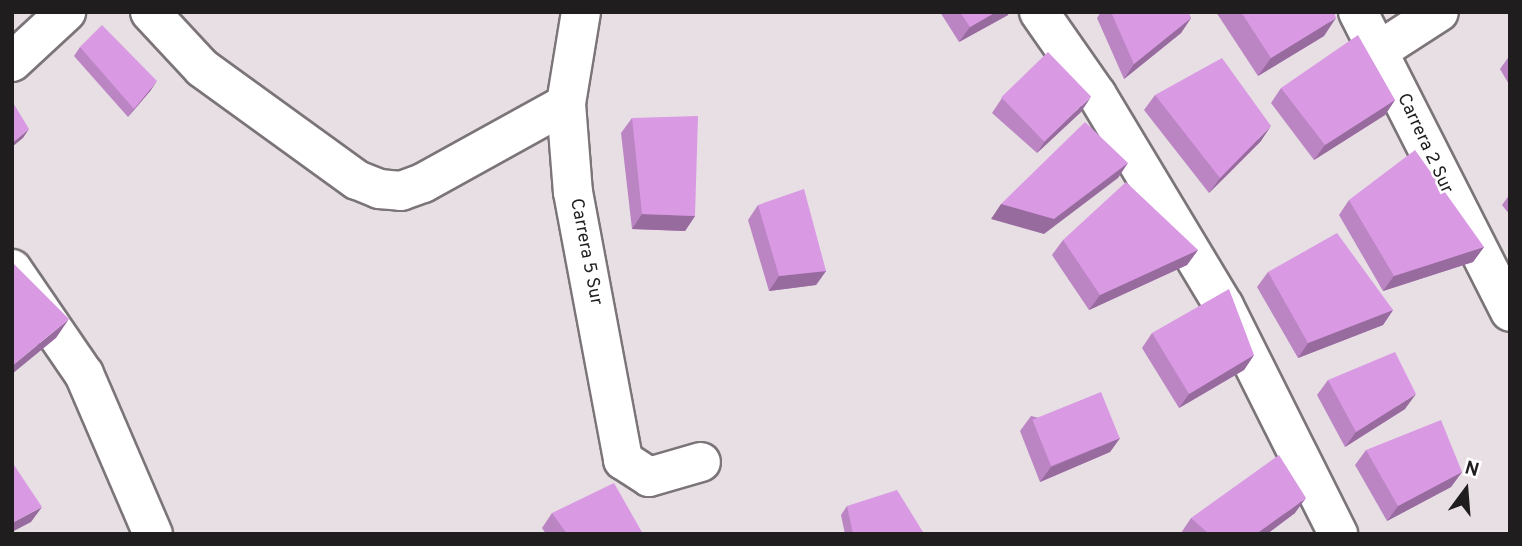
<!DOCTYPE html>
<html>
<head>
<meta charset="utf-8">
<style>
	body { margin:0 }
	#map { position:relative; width:1522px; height:546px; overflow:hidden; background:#e7dfe4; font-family:Overpass,sans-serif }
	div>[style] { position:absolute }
	.roads { filter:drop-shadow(2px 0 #7b7478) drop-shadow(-2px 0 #7b7478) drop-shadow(0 2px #7b7478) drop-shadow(0 -2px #7b7478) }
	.street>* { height:38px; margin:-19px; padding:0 19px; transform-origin:19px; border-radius:19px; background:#fff }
	.wall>* { inset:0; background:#bb84c3 }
	.shaded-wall>* { inset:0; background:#986b9f }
	.building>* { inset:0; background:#d999e3; transform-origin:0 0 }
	span { translate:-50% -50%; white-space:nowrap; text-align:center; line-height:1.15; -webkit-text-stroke:5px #fff; paint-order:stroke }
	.street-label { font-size:18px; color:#201d1f }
	.frame { position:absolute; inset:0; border:14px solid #201d1f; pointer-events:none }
	.north { position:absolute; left:1431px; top:455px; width:70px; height:70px; -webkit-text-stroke:5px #fff; paint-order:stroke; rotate:16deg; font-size:19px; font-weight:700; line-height:28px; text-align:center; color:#201d1f }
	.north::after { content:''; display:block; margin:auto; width:24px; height:32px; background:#201d1f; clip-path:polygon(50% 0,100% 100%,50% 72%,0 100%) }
</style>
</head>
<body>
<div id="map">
	<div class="roads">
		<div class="street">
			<div style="left:150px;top:12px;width:76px;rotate:47.1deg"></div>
			<div style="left:202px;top:68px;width:191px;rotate:35.9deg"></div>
			<div style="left:357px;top:180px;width:24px;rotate:22deg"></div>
			<div style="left:379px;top:189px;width:22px;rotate:5deg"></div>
			<div style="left:401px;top:191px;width:23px;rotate:-20deg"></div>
			<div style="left:423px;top:183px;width:163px;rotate:-28.9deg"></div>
			<div style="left:581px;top:12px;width:93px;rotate:99.3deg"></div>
			<div style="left:566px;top:104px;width:88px;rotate:85.5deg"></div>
			<div style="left:573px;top:192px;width:273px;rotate:79.4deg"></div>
			<div style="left:623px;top:460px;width:31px;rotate:33deg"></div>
			<div style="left:649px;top:477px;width:54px;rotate:-16.1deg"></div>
			<div style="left:1039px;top:12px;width:101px;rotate:55.1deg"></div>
			<div style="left:1097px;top:95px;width:246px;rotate:59deg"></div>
			<div style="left:1224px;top:306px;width:255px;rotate:63.4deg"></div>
			<div style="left:1358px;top:12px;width:336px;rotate:63.1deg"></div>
			<div style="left:1380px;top:50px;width:70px;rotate:-32.8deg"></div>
			<div style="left:12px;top:62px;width:74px;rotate:-42.8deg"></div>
			<div style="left:12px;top:269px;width:127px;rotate:55.6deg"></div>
			<div style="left:84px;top:374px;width:174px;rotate:66.7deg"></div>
		</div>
	</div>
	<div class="wall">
		<div style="clip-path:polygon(940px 12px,1009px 12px,1008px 15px,959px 42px)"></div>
		<div style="clip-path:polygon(1101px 12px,1188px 12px,1191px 18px,1181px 33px,1124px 79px,1097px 18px)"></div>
		<div style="clip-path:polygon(1216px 12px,1334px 12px,1324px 36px,1258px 76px)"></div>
		<div style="clip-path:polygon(80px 47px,151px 90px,128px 117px,74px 56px)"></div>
		<div style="clip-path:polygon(1510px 55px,1510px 86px,1500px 69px)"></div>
		<div style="clip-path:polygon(1281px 88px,1395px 100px,1385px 115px,1314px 160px,1271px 103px)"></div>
		<div style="clip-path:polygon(1155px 95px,1261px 141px,1209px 193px,1144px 110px)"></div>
		<div style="clip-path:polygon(1002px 98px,1081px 112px,1037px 153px,992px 113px)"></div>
		<div style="clip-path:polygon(632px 118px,695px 216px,685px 231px,632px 229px,621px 133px)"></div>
		<div style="clip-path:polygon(1510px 194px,1510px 215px,1502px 205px)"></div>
		<div style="clip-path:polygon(1349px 200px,1484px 247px,1473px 262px,1383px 291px,1339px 215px)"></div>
		<div style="clip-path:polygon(758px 205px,826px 271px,816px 285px,769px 291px,748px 220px)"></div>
		<div style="clip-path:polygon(1063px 240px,1198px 250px,1187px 265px,1089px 310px,1052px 255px)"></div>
		<div style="clip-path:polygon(1268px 272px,1393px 310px,1383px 325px,1298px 358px,1257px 287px)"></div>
		<div style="clip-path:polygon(1152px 333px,1254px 355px,1244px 370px,1179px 408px,1142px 348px)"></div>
		<div style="clip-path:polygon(1328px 380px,1405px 409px,1345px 447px,1317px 395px)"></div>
		<div style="clip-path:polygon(1031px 416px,1120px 438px,1110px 452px,1040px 482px,1020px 431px)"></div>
		<div style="clip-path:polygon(1366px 450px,1462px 472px,1451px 487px,1387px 521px,1355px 465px)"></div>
		<div style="clip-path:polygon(847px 506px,923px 532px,922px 534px,845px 534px,841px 515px)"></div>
		<div style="clip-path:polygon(552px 513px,643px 534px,546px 534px,542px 528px)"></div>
		<div style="clip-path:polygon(1295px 513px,1267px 534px,1181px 533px,1191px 518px)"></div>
	</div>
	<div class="shaded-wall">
		<div style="clip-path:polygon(996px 12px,1009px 12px,1008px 15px,959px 42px,970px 27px)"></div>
		<div style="clip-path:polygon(1191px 18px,1181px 33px,1124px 79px,1134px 64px)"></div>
		<div style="clip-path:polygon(1336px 18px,1324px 36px,1258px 76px,1271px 58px)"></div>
		<div style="clip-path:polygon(157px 81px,151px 90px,128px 117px,134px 109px)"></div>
		<div style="clip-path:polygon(1091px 97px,1081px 112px,1037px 153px,1047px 138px)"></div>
		<div style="clip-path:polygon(1395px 100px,1385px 115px,1314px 160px,1325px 145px)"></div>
		<div style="clip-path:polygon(1271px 126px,1261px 141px,1209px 193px,1220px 178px)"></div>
		<div style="clip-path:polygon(29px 129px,23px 138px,12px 147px,12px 143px)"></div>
		<div style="clip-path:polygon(1128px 163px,1118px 178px,1044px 234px,991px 219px,1001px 204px)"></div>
		<div style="clip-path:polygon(642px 214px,695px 216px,685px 231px,632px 229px)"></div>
		<div style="clip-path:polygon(1484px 247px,1473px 262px,1383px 291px,1394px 276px)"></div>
		<div style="clip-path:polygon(1198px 250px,1187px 265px,1089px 310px,1100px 295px)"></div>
		<div style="clip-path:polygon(826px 271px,816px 285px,769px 291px,779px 276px)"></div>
		<div style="clip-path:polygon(1393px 310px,1383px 325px,1298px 358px,1308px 343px)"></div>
		<div style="clip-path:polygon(69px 319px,56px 338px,12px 374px,12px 366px)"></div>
		<div style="clip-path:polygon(1254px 355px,1244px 370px,1179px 408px,1189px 394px)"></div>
		<div style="clip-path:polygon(1416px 394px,1405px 409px,1345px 447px,1356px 432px)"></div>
		<div style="clip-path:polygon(1120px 438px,1110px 452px,1040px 482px,1051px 467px)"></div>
		<div style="clip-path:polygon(1462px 472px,1451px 487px,1387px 521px,1398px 506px)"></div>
		<div style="clip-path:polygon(1306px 498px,1295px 513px,1267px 534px,1256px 534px)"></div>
		<div style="clip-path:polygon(42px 507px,31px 522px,12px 532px,12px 523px)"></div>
	</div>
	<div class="building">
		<div style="clip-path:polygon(960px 12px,996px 12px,970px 27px)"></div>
		<div style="clip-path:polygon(1111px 12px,1188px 12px,1191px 18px,1134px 64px)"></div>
		<div style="clip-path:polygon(1241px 12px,1334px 12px,1336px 18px,1271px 58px)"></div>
		<div style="clip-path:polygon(102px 25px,157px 81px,134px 109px,80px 47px)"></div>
		<div style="clip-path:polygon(1358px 35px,1395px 100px,1325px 145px,1281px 88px)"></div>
		<div style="left:1048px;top:52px;width:62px;height:65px;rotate:46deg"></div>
		<div style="clip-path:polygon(1222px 58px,1271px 126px,1220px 178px,1155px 95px)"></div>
		<div style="clip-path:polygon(12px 101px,29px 129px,12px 143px)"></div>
		<div style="clip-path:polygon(698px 116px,695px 216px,642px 214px,632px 118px)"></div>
		<div style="clip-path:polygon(1085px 122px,1128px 163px,1054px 219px,1001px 204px)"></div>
		<div style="clip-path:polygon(1415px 150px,1484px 247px,1394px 276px,1349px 200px)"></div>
		<div style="clip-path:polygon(1126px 182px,1198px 250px,1100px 295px,1063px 240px)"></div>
		<div style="clip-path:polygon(804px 189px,826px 271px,779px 276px,758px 205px)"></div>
		<div style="clip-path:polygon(1337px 233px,1393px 310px,1308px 343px,1268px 272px)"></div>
		<div style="clip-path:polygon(12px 262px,69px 319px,12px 366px)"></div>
		<div style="clip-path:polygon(1229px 289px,1254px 355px,1189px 394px,1152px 333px)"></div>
		<div style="clip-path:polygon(1395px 352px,1416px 394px,1356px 432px,1328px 380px)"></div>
		<div style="left:1101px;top:392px;width:50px;height:74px;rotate:68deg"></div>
		<div style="clip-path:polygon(1441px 420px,1462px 472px,1398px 506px,1366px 450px)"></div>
		<div style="clip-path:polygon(1279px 455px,1306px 498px,1256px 534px,1209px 534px,1191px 518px)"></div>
		<div style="clip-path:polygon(12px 462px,42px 507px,12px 523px)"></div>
		<div style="clip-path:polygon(614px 483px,643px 534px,567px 534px,552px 513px)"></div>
		<div style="clip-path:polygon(897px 490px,923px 532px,912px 534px,853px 534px,847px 506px)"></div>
	</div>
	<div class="street-label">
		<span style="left:1424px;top:144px;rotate:65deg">Carrera 2 Sur</span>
		<span style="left:585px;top:252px;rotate:79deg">Carrera 5 Sur</span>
	</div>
	<div class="frame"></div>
	<div class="north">N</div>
</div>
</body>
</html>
